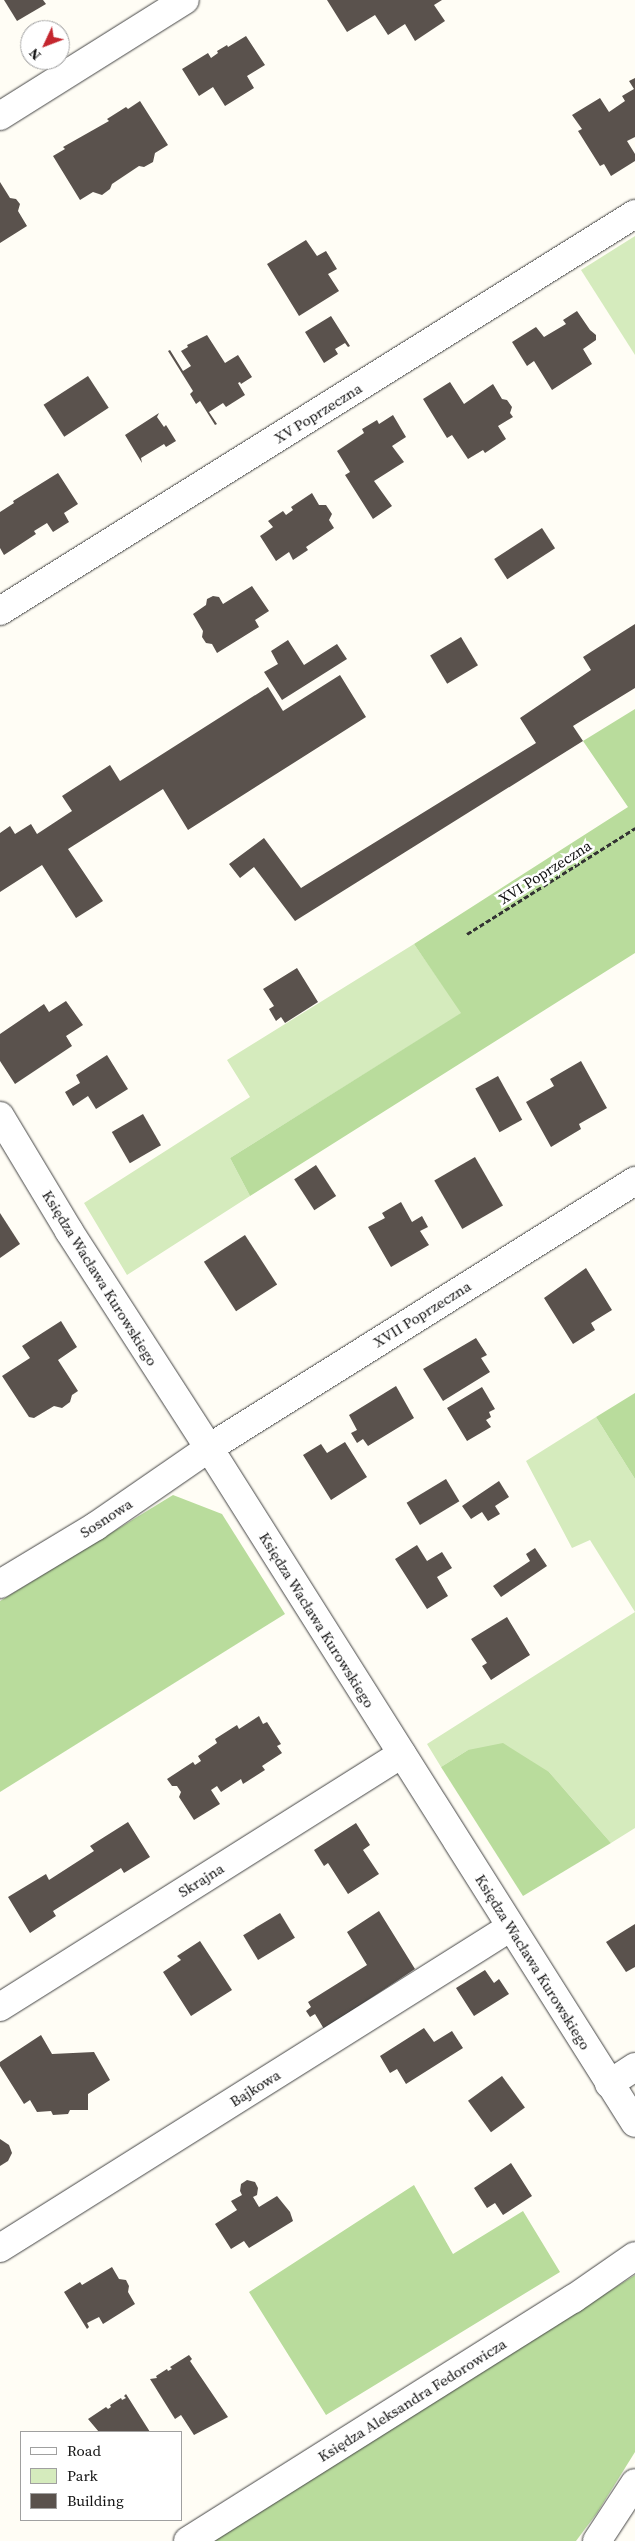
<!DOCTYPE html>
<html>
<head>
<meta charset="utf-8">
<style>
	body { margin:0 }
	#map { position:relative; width:635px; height:2541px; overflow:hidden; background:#fffdf5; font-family:"Source Serif 4",serif }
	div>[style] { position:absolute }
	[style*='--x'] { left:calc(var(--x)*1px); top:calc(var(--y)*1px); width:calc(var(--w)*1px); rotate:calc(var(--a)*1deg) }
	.green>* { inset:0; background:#d5ebbd }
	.forest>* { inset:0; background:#b9dc9c }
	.building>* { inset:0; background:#5a524d; transform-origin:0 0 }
	.path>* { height:3px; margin-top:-1.5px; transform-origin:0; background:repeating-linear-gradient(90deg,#333 0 5px,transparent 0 7.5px) }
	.roads { filter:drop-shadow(0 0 1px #444) drop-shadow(0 0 1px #444) }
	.minor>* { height:28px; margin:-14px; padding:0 14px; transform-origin:14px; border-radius:14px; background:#fff }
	span { translate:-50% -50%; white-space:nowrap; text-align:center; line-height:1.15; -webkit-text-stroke:5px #fff; paint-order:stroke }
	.street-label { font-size:15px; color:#111 }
	.legend { position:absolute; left:20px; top:2431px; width:162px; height:90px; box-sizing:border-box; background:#fff; border:1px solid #a0a0a0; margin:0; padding:6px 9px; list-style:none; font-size:15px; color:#111 }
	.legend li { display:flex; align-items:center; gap:10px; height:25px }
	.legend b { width:25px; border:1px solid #a0a0a0 }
	.north { position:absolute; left:20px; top:20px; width:50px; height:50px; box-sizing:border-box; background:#fff; border:1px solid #a0a0a0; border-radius:50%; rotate:227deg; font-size:14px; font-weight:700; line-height:20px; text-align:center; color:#111 }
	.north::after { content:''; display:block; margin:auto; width:18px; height:22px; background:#c4262e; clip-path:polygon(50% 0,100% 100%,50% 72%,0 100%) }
</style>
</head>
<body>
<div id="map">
	<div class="green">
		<div style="clip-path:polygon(635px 236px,635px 355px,581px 270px)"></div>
		<div style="clip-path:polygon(414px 944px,462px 1013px,230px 1158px,250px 1196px,127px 1275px,84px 1203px,250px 1097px,227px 1060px)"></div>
		<div style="clip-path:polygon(596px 1417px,635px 1479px,635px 1828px,611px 1843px,549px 1772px,468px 1750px,441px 1767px,427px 1744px,635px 1612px,590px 1540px,572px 1548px,526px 1461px)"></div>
	</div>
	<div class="forest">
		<div style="clip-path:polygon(635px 709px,635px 953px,250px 1196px,230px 1158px,461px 1013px,414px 944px,628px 807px,583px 741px)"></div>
		<div style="clip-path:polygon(635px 1393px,635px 1479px,596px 1417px)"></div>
		<div style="clip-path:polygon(173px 1495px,222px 1514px,285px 1614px,0 1792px,0 1601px)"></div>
		<div style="clip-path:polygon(503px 1743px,549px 1772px,611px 1843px,523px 1896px,441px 1767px,468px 1750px)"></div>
		<div style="clip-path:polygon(414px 2185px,453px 2254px,523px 2211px,560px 2272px,326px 2415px,249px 2292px)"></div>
		<div style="clip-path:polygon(635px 2275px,635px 2452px,597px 2513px,576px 2541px,213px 2541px)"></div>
	</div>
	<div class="building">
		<div style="clip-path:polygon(4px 0,43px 0,46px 4px,17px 21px)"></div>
		<div style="clip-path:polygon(327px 0,442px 0,434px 5px,445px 21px,415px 41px,405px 24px,388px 35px,375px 15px,347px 32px)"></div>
		<div style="clip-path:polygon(246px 36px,265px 65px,247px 76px,254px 88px,225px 106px,213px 87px,199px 96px,182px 69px,208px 53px,211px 58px,218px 53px,217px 51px,227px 45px,228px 47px)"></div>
		<div style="clip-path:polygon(635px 78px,635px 137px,627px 141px,635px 154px,635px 161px,611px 176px,604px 164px,600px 166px,578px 131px,582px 129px,572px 115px,600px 98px,609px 112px,625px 101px,622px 96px,634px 89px,629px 81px)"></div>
		<div style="clip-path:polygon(140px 101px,168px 145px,155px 153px,153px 162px,144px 167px,139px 166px,112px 184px,110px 189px,102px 195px,93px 192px,80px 200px,53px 156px,65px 149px,63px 147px,109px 121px,107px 119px,126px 107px,128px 109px)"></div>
		<div style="clip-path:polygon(0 182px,10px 198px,16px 199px,20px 204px,18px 211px,27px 226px,0 243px)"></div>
		<div style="clip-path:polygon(306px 240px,317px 256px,326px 251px,337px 269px,328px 274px,339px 291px,299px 316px,267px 264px)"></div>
		<div style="clip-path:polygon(577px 311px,590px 330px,596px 335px,596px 340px,583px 349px,592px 364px,552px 390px,534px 361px,527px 366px,512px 342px,536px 327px,544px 337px,566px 324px,563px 320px)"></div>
		<div style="clip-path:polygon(331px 316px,350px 346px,348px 347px,345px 343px,335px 349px,338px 354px,324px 363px,305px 332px)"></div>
		<div style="clip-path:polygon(207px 335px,225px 363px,238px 355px,252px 377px,241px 384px,240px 382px,238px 383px,245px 395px,226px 407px,223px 403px,209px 412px,217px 424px,215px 425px,200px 401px,196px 404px,190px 394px,193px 391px,168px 351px,170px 350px,183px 371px,191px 366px,181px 351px,188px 347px,187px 345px)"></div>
		<div style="left:88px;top:376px;width:38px;height:53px;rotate:57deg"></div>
		<div style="clip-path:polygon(450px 382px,464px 404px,493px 384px,502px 399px,507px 400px,512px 407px,510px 413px,513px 417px,498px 426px,506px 439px,485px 453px,483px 450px,468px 459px,452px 435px,447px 438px,423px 399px)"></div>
		<div style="clip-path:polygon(159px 413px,157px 417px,164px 427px,166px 425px,176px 441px,166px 447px,164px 444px,141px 458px,142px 463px,125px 435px)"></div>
		<div style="clip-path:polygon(393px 415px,406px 437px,392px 446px,404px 462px,374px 481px,392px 506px,373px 519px,345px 475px,350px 472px,337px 451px,364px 433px,362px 429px,377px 420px,379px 424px)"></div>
		<div style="clip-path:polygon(58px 473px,78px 504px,64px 513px,69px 522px,53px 532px,47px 523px,34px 531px,36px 534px,4px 555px,0 548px,0 512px,14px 503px,13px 501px)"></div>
		<div style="clip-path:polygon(312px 493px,319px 505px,326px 505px,332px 514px,329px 520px,334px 528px,306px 547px,308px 550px,293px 560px,289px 552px,276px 561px,260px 536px,273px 527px,268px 521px,283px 511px,286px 515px,293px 510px,291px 507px)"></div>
		<div style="left:542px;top:528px;width:24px;height:57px;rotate:57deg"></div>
		<div style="clip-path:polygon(252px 586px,269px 611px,255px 620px,259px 627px,217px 653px,212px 644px,206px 643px,202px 637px,203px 631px,193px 614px,206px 605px,207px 599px,213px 596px,219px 597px,223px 604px)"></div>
		<div style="clip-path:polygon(635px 624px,635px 688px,573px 726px,583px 741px,295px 921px,254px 867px,240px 878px,229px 864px,264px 838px,301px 888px,536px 743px,520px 718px,591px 670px,583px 657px)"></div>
		<div style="left:461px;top:637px;width:33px;height:36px;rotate:59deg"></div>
		<div style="clip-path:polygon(288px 640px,304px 665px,337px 644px,347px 659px,282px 700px,264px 672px,278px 664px,271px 651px)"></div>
		<div style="clip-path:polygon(340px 675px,366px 717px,188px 830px,163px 789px,68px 849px,103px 901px,76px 918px,42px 865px,0 892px,0 833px,10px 826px,15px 834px,31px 824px,37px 834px,72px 811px,62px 796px,110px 765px,120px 781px,268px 687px,283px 711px)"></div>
		<div style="clip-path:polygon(297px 968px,318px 1002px,285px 1023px,281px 1017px,276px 1021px,269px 1009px,274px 1006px,263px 989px)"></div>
		<div style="clip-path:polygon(66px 1001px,83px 1025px,66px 1036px,72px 1046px,15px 1084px,0 1061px,0 1034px,44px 1004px,49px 1012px)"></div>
		<div style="clip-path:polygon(107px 1055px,128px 1089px,96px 1109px,88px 1096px,73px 1106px,65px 1092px,80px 1083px,76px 1075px)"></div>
		<div style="clip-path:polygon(581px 1061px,607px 1108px,579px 1124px,581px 1129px,551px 1147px,526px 1102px,554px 1086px,550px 1079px)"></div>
		<div style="left:498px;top:1076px;width:50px;height:26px;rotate:61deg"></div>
		<div style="left:143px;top:1114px;width:36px;height:36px;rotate:60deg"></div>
		<div style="left:475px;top:1157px;width:56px;height:47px;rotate:60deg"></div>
		<div style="left:316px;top:1165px;width:37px;height:26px;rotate:57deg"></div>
		<div style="clip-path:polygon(401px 1202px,412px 1222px,422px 1216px,428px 1227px,420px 1231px,429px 1245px,391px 1267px,368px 1227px,385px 1218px,382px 1213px)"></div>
		<div style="clip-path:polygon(0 1213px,20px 1244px,0 1258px)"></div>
		<div style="left:245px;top:1235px;width:59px;height:49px;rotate:57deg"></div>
		<div style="clip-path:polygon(586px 1268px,612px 1310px,591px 1323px,595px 1330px,573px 1344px,544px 1298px)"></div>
		<div style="clip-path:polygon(61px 1321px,77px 1347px,58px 1360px,78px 1391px,72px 1395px,70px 1402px,62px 1408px,54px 1406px,34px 1418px,29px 1417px,2px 1376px,30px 1358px,22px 1346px)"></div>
		<div style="clip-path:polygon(476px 1338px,487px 1355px,481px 1358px,490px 1372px,443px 1401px,423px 1369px)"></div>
		<div style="clip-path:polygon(396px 1386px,414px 1418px,368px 1446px,363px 1439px,357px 1443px,351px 1433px,357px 1430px,349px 1415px)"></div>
		<div style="clip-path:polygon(482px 1387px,495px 1409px,489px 1412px,491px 1417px,486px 1420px,491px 1427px,467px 1441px,447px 1408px)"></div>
		<div style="clip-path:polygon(345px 1442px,367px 1477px,331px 1500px,303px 1455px,321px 1444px,327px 1453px)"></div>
		<div style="left:446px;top:1479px;width:26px;height:46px;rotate:59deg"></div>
		<div style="clip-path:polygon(499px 1481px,509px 1497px,495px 1506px,500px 1514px,488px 1521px,482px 1512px,471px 1519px,462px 1506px)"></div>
		<div style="clip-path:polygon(417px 1545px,427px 1561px,442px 1552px,452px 1568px,437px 1577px,448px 1596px,427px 1609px,395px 1559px)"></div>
		<div style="clip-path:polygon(535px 1548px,547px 1566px,501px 1597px,493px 1586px,530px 1561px,526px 1554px)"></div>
		<div style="clip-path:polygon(507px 1617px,530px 1655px,491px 1680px,482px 1666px,487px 1663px,471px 1639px)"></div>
		<div style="clip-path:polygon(259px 1716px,263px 1724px,267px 1722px,281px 1744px,277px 1746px,282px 1753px,262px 1766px,265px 1770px,243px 1784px,241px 1779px,221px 1792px,217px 1786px,211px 1790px,220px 1804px,194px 1820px,179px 1797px,181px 1792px,177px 1786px,172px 1786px,167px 1779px,193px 1762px,195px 1765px,201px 1761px,198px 1756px,217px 1743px,215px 1739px,237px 1725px,239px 1729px)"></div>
		<div style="clip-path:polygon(128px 1822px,150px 1857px,124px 1873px,121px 1868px,53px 1911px,56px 1916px,30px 1933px,8px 1897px,46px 1874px,49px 1880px,94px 1851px,90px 1846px)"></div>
		<div style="clip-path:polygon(356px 1823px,370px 1845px,363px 1850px,379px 1874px,348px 1894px,328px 1863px,324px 1866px,314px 1850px)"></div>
		<div style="clip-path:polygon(379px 1911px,415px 1969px,324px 2029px,315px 2014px,310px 2017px,306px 2011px,311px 2007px,308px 2002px,367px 1965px,347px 1932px)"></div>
		<div style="left:280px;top:1913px;width:29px;height:43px;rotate:59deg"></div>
		<div style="clip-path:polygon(635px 1924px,635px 1967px,626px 1972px,606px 1942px)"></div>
		<div style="clip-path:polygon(200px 1941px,232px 1990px,191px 2016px,163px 1972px,181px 1960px,177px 1956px)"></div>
		<div style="clip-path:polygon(485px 1970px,494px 1983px,499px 1979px,509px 1994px,474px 2016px,456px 1988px)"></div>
		<div style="clip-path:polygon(424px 2028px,434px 2042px,452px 2031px,463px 2048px,406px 2084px,397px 2069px,390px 2073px,380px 2056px)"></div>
		<div style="clip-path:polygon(41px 2035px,52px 2054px,94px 2052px,110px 2080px,88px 2094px,88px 2110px,70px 2110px,68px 2114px,53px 2115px,51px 2111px,37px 2112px,30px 2100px,24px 2104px,0 2066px,0 2062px)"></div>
		<div style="left:502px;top:2076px;width:39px;height:42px;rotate:54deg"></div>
		<div style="clip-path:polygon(0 2139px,9px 2145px,12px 2153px,8px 2161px,0 2166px)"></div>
		<div style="clip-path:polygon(511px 2163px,532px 2196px,503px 2215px,495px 2203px,487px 2208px,474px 2188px)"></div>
		<div style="clip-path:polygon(247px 2180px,255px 2182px,258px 2188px,257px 2195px,253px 2197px,259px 2207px,277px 2196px,290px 2212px,293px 2221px,249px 2248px,244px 2241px,231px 2249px,215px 2224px,237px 2210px,231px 2201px,242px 2195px,240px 2191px,241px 2184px)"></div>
		<div style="clip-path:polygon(112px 2267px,119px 2279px,126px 2280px,129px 2286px,128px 2292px,135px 2304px,103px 2324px,99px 2317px,87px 2323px,89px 2327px,87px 2329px,64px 2292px,80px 2282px,82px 2285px)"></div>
		<div style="clip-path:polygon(189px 2355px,192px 2359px,190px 2361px,228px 2417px,194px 2435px,181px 2415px,175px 2419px,150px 2379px,157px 2378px,156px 2376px,167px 2369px,168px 2371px,172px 2369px,170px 2367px)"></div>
		<div style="clip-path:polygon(126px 2394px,150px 2432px,99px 2432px,88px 2419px,106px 2407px,108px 2409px,111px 2407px,110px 2405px,121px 2398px,122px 2400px,126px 2398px,124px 2396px)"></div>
	</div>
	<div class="path">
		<div style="--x:467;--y:934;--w:199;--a:-32.2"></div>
	</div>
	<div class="roads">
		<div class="minor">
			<div style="--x:0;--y:116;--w:218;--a:-32.1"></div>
			<div style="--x:0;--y:611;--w:749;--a:-32.01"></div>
			<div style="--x:0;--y:1116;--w:134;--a:59"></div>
			<div style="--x:69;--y:1231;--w:258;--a:57.2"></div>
			<div style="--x:209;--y:1448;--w:798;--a:57.74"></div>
			<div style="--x:0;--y:1584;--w:112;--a:-31.1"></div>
			<div style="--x:96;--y:1526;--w:137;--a:-34.6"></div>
			<div style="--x:209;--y:1448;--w:503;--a:-32.08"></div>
			<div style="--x:0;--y:2007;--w:475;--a:-32.2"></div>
			<div style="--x:609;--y:2084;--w:31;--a:-33"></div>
			<div style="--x:0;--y:2248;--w:603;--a:-32.14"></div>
			<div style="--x:188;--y:2541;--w:455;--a:-32.2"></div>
			<div style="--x:573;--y:2299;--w:75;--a:-34.7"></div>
			<div style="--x:597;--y:2541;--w:69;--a:-56.8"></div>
		</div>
	</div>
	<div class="street-label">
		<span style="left:318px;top:413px;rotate:-32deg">XV Poprzeczna</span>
		<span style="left:545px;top:872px;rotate:-32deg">XVI Poprzeczna</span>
		<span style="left:100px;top:1278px;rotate:58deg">Księdza Wacława Kurowskiego</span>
		<span style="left:422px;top:1314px;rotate:-32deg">XVII Poprzeczna</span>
		<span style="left:106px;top:1518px;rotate:-33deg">Sosnowa</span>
		<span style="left:317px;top:1620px;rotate:58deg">Księdza Wacława Kurowskiego</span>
		<span style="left:201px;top:1880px;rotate:-32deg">Skrajna</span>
		<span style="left:533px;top:1962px;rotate:58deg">Księdza Wacława Kurowskiego</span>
		<span style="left:255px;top:2088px;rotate:-32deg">Bajkowa</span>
		<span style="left:412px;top:2400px;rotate:-32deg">Księdza Aleksandra Fedorowicza</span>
	</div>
	<ul class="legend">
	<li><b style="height:6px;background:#fff"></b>Road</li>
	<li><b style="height:14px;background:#d5ebbd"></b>Park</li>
	<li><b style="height:14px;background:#5a524d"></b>Building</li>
	</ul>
	<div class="north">N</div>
</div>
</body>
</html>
